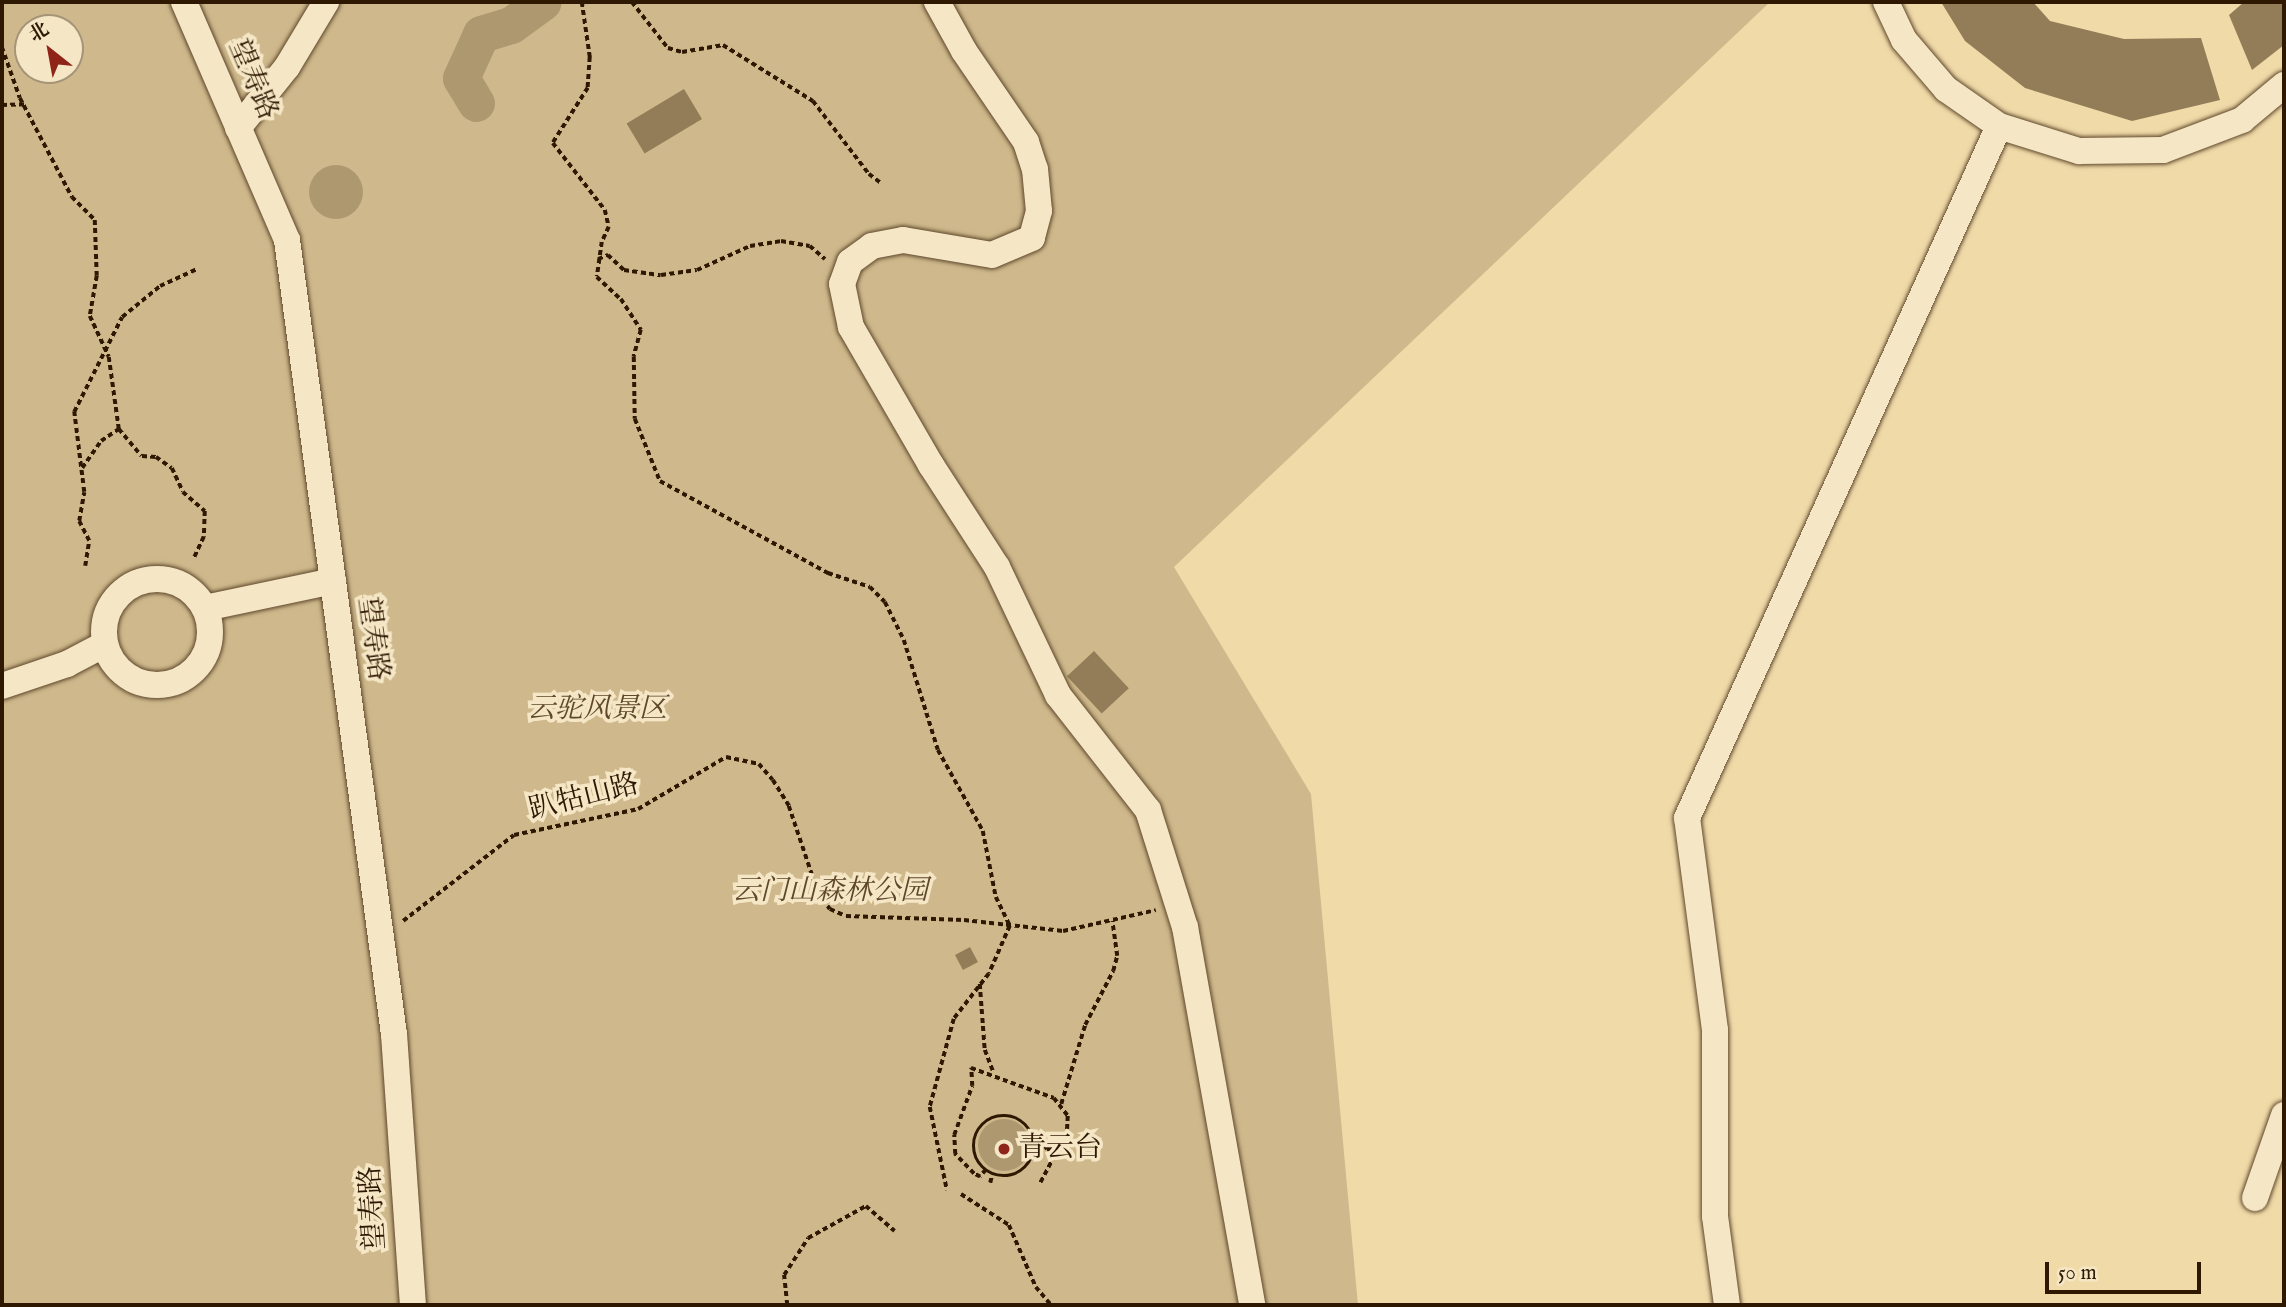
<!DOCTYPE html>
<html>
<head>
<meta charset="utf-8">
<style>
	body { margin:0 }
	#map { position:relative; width:2286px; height:1307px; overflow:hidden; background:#f0daa8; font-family:"IM FELL English","Noto Serif SC",serif }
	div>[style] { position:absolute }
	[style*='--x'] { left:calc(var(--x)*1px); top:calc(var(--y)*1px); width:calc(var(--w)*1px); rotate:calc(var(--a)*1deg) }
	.green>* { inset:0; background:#cfb98c }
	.water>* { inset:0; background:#ae9870 }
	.round { border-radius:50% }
	.river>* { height:37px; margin:-18.5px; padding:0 18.5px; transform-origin:18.5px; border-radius:18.5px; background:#ae9870 }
	.building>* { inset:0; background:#937d58; transform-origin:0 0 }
	.path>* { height:3.5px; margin-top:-1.75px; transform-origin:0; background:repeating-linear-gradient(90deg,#2f1802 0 5px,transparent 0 8.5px) }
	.path>.ring { margin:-1.75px; padding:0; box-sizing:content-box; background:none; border:3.5px solid #2f1802; border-radius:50% }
	.roads { filter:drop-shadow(0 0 2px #5f482c) drop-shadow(0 0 2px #5f482c) }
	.minor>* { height:26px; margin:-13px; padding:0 13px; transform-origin:13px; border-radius:13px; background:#f5e7c6 }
	.minor>.ring { margin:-13px; padding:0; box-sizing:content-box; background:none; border:26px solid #f5e7c6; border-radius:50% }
	.dots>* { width:19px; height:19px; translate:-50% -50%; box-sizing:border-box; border:4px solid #f5e7c6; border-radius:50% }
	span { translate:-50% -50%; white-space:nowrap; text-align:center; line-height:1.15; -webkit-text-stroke:7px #f5e7c6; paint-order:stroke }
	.street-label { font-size:28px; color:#2f1802 }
	.park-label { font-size:28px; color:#5f482b; font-style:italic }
	.poi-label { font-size:28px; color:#2f1802 }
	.left { translate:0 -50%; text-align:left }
	.frame { position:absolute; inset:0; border:4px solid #2f1802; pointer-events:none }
	.north { position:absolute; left:14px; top:14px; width:70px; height:70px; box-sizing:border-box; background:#f5e7c6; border:2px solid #a69478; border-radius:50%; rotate:329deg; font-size:19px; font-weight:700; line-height:28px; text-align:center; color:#2f1802 }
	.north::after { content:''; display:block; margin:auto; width:24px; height:32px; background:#8f2418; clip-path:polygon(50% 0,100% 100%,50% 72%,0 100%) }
	.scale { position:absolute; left:2045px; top:1262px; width:156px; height:32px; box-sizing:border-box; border:4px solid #2f1802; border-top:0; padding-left:9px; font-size:21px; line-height:24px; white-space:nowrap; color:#2f1802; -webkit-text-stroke:5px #f5e7c6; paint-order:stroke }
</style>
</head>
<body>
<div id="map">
	<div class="green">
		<div style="clip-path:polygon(evenodd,2px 2px,1770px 2px,1174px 567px,1311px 794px,1358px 1305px,2px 1305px,2px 2px,28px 28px,70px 28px,70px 70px,28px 70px,28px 28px)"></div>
	</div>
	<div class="water">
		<div class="round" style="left:309px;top:165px;width:54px;height:54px"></div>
		<div class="round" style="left:978px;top:1119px;width:52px;height:52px"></div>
	</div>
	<div class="river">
		<div style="--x:476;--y:103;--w:29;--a:-121"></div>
		<div style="--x:461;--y:78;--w:48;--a:-65.6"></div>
		<div style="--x:481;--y:34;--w:31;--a:-17"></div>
		<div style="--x:511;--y:25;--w:39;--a:-36"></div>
	</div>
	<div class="building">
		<div style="clip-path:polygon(1941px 2px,2033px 2px,2050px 21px,2124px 39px,2201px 38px,2220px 100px,2132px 121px,2025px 88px,1965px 41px)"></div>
		<div style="clip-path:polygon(2244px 2px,2284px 2px,2284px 45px,2252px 70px,2229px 15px)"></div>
		<div style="left:684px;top:89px;width:35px;height:67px;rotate:59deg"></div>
		<div style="left:1094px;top:651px;width:51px;height:37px;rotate:47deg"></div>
		<div style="left:970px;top:947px;width:17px;height:17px;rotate:62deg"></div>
	</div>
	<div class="path">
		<div style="--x:582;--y:2;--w:56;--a:81.7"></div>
		<div style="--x:590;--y:57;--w:31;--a:94"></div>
		<div style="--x:588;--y:88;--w:65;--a:122.5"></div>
		<div style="--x:553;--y:143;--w:85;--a:52.2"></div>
		<div style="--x:605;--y:210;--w:17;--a:77"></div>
		<div style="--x:609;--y:227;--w:17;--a:115"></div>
		<div style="--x:602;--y:242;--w:35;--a:98"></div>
		<div style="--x:597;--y:277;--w:33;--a:43"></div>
		<div style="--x:621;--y:299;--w:37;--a:57"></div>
		<div style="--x:641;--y:330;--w:28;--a:105"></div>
		<div style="--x:634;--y:357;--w:62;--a:89.1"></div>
		<div style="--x:635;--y:419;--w:67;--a:68"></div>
		<div style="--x:660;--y:481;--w:192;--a:28.7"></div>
		<div style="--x:828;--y:573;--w:44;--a:18.4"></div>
		<div style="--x:870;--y:587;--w:21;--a:45"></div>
		<div style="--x:885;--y:602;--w:42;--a:63.4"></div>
		<div style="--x:904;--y:640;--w:115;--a:72.8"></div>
		<div style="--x:938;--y:750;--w:93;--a:60.9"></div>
		<div style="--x:983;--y:831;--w:67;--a:78.9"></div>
		<div style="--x:996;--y:897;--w:32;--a:64"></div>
		<div style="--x:1010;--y:926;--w:52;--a:113.6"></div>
		<div style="--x:989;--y:974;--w:57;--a:127.9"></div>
		<div style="--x:954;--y:1019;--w:91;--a:105.3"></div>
		<div style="--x:930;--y:1107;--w:85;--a:78.4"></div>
		<div style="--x:632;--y:2;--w:58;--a:52"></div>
		<div style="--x:668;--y:48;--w:15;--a:16"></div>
		<div style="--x:682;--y:52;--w:42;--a:-9.7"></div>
		<div style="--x:723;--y:45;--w:106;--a:31.9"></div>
		<div style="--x:813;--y:101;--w:92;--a:52.5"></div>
		<div style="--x:869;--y:174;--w:15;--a:37"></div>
		<div style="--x:2;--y:47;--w:54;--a:70.6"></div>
		<div style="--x:20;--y:98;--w:112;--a:62.3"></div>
		<div style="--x:72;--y:197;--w:33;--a:45"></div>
		<div style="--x:95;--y:220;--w:56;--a:88"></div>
		<div style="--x:97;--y:276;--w:41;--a:99.9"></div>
		<div style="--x:90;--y:316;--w:45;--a:65.1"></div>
		<div style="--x:109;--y:357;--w:73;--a:82.1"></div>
		<div style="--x:119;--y:429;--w:35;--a:50"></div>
		<div style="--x:142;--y:456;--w:14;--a:4"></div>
		<div style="--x:156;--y:457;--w:19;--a:35"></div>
		<div style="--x:172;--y:468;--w:26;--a:65"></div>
		<div style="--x:183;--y:492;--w:29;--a:41"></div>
		<div style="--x:205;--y:511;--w:26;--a:92"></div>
		<div style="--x:204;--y:537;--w:23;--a:115"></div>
		<div style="--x:2;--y:105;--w:24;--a:-2"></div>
		<div style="--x:598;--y:259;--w:11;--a:-22"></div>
		<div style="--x:608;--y:255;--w:22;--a:43"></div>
		<div style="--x:624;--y:270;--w:37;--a:8"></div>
		<div style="--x:661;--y:275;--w:36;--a:-8"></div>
		<div style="--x:697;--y:270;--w:58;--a:-24.4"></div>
		<div style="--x:750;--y:246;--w:31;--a:-9"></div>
		<div style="--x:781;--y:241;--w:29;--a:10"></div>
		<div style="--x:810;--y:246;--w:20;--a:41"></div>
		<div style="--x:82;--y:468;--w:33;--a:-55"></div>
		<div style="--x:101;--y:441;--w:22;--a:-34"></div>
		<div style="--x:85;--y:566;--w:25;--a:-81"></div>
		<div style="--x:89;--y:541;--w:22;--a:-117"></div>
		<div style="--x:79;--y:521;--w:29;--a:-80"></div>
		<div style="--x:84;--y:492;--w:81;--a:-97.1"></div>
		<div style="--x:74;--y:412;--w:106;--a:-63.2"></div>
		<div style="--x:122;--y:317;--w:49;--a:-39.2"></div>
		<div style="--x:160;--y:286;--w:41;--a:-24.7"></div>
		<div style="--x:403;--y:921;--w:140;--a:-37.8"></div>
		<div style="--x:514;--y:835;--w:127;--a:-11.8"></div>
		<div style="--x:638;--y:809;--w:102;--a:-30.6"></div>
		<div style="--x:726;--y:757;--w:34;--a:12"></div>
		<div style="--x:759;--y:764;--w:21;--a:49"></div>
		<div style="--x:773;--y:780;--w:31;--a:58"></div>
		<div style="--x:789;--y:806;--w:91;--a:71.4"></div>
		<div style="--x:818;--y:892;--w:21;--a:55"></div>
		<div style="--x:830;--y:909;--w:17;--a:24"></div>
		<div style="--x:846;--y:916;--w:118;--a:1.9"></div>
		<div style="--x:964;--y:920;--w:100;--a:6.3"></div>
		<div style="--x:1063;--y:931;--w:95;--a:-12.7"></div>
		<div style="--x:980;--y:984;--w:66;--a:85.7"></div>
		<div style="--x:985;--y:1050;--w:22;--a:69"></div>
		<div style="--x:1061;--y:1104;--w:83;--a:-73.1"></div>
		<div style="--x:1085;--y:1025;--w:61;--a:-62.6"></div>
		<div style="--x:1113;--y:971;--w:16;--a:-75"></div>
		<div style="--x:1117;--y:956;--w:35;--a:-98"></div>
		<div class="ring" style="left:974px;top:1116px;width:56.5px;height:56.5px"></div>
		<div style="--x:1034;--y:1141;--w:7;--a:-16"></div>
		<div style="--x:1041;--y:1139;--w:12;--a:59"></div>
		<div style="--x:1047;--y:1149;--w:13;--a:0"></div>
		<div style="--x:986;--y:1170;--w:9;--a:131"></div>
		<div style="--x:980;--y:1177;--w:7;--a:-153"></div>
		<div style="--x:974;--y:1174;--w:28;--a:-134"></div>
		<div style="--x:955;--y:1154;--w:19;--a:-93"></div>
		<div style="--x:954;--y:1135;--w:52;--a:-69.8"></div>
		<div style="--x:972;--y:1086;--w:18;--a:-93"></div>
		<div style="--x:971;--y:1068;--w:88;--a:19.9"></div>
		<div style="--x:1054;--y:1098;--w:23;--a:52"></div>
		<div style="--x:1068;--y:1116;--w:17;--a:93"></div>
		<div style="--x:1067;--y:1133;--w:58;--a:117.9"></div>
		<div style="--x:990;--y:1183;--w:9;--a:-77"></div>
		<div style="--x:961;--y:1194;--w:57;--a:32.9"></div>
		<div style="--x:1009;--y:1225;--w:68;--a:66.5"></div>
		<div style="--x:1036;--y:1287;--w:23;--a:50"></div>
		<div style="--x:787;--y:1305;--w:30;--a:-96"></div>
		<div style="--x:784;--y:1275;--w:44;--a:-57"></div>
		<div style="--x:808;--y:1238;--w:66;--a:-28.9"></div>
		<div style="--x:866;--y:1206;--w:38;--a:41"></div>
	</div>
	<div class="roads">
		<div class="minor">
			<div style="--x:184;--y:2;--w:259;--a:66.6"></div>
			<div style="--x:287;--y:240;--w:801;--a:82.33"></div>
			<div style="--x:394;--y:1034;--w:272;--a:86"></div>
			<div style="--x:937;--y:2;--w:56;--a:61.1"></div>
			<div style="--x:964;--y:51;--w:110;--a:55.7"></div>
			<div style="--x:1026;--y:142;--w:28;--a:72"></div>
			<div style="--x:1035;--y:169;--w:42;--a:84.6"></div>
			<div style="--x:1039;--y:211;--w:28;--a:105"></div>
			<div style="--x:1032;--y:238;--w:43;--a:157"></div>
			<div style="--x:992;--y:255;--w:90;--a:-170.4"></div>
			<div style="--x:903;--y:240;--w:32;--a:169"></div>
			<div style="--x:872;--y:246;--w:27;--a:144"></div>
			<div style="--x:850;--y:262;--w:23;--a:110"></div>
			<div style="--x:842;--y:284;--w:44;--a:78.2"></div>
			<div style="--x:851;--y:327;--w:160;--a:59.9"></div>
			<div style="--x:931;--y:465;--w:121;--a:57.1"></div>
			<div style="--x:997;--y:567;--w:142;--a:64.5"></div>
			<div style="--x:1058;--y:695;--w:146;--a:52"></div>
			<div style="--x:1148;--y:810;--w:123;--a:72.5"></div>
			<div style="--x:1185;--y:927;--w:384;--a:79.9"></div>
			<div style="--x:1886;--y:2;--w:42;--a:64.7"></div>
			<div style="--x:1904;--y:40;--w:65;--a:49.4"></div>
			<div style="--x:1946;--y:89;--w:65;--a:34.9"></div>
			<div style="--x:1999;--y:126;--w:84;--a:17.4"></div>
			<div style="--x:2079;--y:151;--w:84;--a:-0.7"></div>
			<div style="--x:2163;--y:150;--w:85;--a:-20.8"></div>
			<div style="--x:2242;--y:120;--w:55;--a:-39.8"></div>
			<div style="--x:238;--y:128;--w:78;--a:-51.2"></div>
			<div style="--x:287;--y:67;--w:76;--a:-59"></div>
			<div class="ring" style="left:104px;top:579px;width:80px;height:80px"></div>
			<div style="--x:205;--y:608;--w:131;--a:-11.9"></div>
			<div style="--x:2;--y:686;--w:69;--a:-18.7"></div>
			<div style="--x:67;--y:664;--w:43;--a:-27.8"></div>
			<div style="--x:2255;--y:1198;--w:88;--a:-70.7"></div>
			<div style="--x:1727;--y:1305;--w:90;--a:-97.7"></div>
			<div style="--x:1715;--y:1216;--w:186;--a:-90"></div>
			<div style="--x:1715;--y:1030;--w:214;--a:-97.5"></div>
			<div style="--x:1687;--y:818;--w:759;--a:-65.73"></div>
		</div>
	</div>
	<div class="dots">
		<div style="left:1004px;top:1149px;background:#8f2418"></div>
	</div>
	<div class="street-label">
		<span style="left:252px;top:80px;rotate:67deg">望寿路</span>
		<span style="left:372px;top:639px;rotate:82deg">望寿路</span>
		<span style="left:584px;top:798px;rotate:-14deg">趴牯山路</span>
		<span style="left:374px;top:1208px;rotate:-94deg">望寿路</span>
	</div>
	<div class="park-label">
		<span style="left:597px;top:710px">云驼风景区</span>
		<span style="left:830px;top:892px">云门山森林公园</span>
	</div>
	<div class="poi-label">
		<span class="left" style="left:1018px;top:1149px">青云台</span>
	</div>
	<div class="frame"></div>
	<div class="north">北</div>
	<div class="scale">50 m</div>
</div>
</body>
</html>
